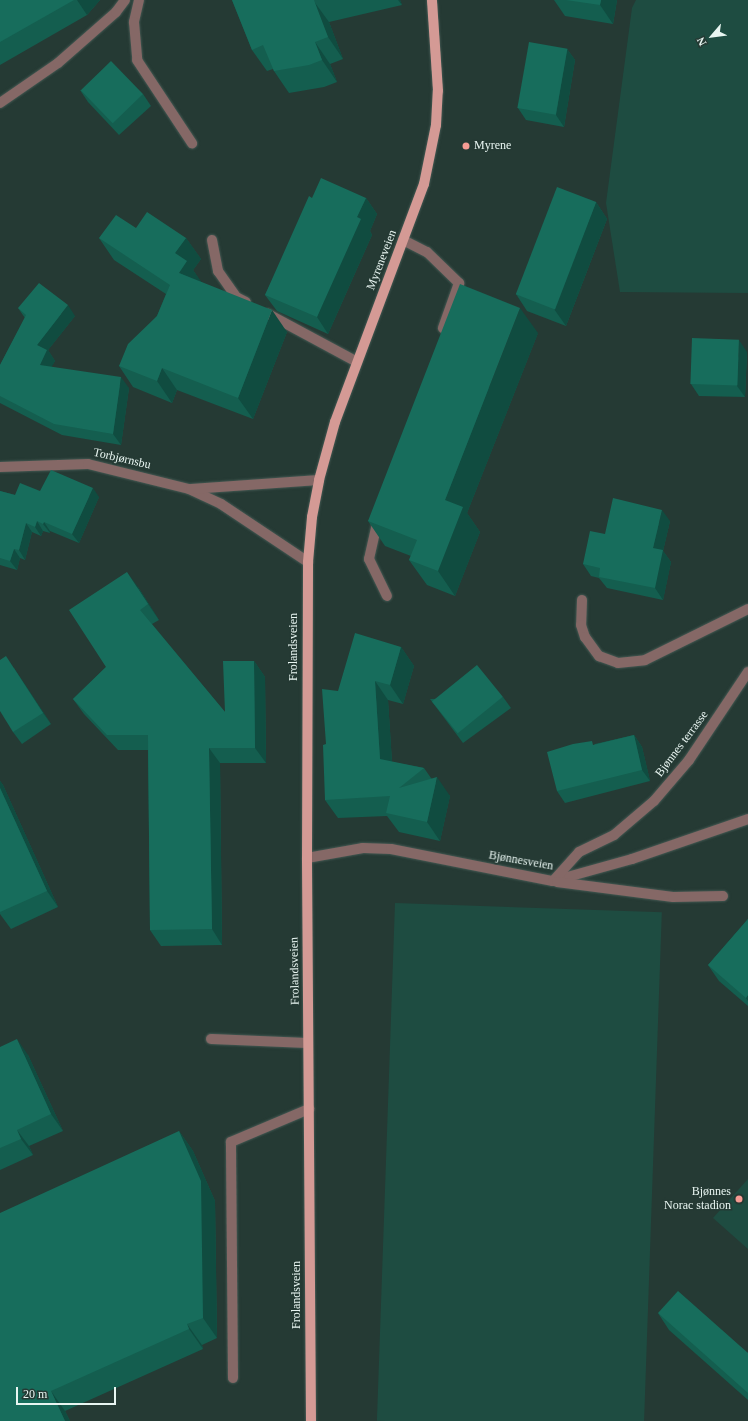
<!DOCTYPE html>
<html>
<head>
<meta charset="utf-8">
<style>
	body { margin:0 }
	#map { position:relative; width:748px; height:1421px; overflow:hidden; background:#253a34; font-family:Georgia,serif }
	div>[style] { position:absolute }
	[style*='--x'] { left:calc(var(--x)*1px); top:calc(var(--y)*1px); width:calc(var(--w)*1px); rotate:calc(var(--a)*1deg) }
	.green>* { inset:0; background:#1e4c41; transform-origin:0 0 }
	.roads { filter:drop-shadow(0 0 1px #445852) drop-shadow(0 0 1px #445852) }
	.service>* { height:10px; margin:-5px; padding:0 5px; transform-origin:5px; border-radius:5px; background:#856866 }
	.minor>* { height:10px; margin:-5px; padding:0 5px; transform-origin:5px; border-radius:5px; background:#856866 }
	.primary>* { height:10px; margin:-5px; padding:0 5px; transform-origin:5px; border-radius:5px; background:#d49a95 }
	.wall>* { inset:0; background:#145e4f }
	.shaded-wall>* { inset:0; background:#104c40 }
	.building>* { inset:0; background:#176d5c; transform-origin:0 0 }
	.dots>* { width:11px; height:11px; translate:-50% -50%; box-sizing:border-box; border:2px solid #253a34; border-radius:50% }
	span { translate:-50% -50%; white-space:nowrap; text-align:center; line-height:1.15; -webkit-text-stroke:3px #253a34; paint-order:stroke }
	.poi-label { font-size:12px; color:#e8f5f1 }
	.left { translate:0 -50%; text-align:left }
	.right { translate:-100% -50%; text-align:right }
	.street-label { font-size:12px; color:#e8f5f1 }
	.north { position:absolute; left:692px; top:16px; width:40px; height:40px; -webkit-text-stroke:3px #253a34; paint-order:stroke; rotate:242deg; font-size:11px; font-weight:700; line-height:16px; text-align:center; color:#e8f5f1 }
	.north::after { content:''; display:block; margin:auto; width:14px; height:18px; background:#e8f5f1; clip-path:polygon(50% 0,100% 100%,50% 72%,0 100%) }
	.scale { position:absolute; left:16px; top:1387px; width:100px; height:18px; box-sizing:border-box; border:2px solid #e8f5f1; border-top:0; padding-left:5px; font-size:12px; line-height:14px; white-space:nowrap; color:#e8f5f1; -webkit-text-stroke:3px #253a34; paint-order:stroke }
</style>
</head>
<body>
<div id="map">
	<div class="green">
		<div style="clip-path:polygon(636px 0,748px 0,748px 293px,620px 292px,606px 203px,632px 8px)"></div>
		<div style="left:395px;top:903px;width:267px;height:518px;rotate:2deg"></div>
		<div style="clip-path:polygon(748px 1179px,748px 1249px,713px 1218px)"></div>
	</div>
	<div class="roads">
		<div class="service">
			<div style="--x:139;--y:0;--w:23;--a:103"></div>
			<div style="--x:134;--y:22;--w:38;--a:85"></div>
			<div style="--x:137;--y:60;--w:100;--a:56.5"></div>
			<div style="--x:0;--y:103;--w:70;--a:-34.6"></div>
			<div style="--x:58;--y:63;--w:77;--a:-41.3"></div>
			<div style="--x:116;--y:12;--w:15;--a:-53"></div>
			<div style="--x:212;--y:240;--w:32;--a:79"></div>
			<div style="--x:218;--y:271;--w:32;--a:55"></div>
			<div style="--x:236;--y:297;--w:11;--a:27"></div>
			<div style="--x:403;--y:240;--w:27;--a:27"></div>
			<div style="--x:427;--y:252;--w:45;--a:44.1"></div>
			<div style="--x:459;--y:283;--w:48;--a:109.6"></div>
			<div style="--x:268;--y:314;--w:101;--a:28.3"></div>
			<div style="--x:378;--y:519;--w:41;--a:102.7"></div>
			<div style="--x:369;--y:559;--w:41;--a:64.1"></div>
			<div style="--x:211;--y:1039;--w:97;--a:2.4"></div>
			<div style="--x:233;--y:1378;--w:236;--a:-90.5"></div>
			<div style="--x:231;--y:1142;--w:85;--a:-22.9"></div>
		</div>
		<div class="minor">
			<div style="--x:0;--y:467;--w:88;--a:-2"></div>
			<div style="--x:88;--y:464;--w:104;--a:13.9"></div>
			<div style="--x:189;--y:489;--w:35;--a:25"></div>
			<div style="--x:221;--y:504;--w:105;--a:33.7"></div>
			<div style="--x:191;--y:489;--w:128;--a:-4"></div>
			<div style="--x:582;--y:600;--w:25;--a:92"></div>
			<div style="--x:581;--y:625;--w:13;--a:72"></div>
			<div style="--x:585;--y:637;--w:24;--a:54"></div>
			<div style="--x:599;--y:656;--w:20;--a:20"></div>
			<div style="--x:618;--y:663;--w:27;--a:-6"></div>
			<div style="--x:645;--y:660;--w:115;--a:-26.3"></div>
			<div style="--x:307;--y:858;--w:57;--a:-10.1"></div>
			<div style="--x:363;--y:848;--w:28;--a:2"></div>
			<div style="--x:391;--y:849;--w:165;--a:11.2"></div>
			<div style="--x:553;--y:881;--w:82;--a:-15.6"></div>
			<div style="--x:632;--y:859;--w:123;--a:-19"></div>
			<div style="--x:553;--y:881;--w:39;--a:-48"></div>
			<div style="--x:579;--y:852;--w:39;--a:-26"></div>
			<div style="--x:614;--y:835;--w:52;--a:-40.4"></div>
			<div style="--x:654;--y:801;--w:54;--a:-49.5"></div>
			<div style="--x:689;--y:760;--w:106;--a:-56.2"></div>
			<div style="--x:557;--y:882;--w:117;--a:7.4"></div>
			<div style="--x:673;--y:897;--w:50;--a:-1.1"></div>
		</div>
		<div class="primary">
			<div style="--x:311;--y:1421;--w:563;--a:-90.41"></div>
			<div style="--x:307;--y:858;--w:296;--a:-89.8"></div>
			<div style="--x:308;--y:562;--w:45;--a:-84.9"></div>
			<div style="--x:312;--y:517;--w:38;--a:-79"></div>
			<div style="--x:319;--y:480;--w:60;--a:-74.6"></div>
			<div style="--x:335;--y:422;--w:254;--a:-69.5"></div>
			<div style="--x:424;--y:184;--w:60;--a:-78.5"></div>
			<div style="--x:436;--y:125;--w:34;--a:-87"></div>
			<div style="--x:438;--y:91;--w:91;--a:-93.8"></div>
		</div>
	</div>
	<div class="wall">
		<div style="clip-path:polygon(0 0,100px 0,87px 15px,0 65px)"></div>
		<div style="clip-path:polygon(232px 0,400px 0,402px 5px,329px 22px,343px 59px,330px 64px,337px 82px,324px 87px,289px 93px,274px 71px,273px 69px,267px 71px,252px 50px)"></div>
		<div style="clip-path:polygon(554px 0,617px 0,613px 24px,565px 16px)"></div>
		<div style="clip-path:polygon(567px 49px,575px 60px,564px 127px,526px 120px,518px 108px)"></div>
		<div style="clip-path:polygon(80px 90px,143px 94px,151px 106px,119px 135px,88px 102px)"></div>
		<div style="clip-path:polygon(312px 198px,366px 198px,377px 214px,370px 231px,372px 235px,328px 334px,277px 311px,265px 295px)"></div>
		<div style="clip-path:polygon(596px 202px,607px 219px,566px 326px,527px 311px,516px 294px)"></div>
		<div style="clip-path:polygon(136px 228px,186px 238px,201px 259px,193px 270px,201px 282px,287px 332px,253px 419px,177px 390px,172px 403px,133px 387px,119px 366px,157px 316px,166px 294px,114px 260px,99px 238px)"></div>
		<div style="clip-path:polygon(18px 308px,75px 316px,48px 350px,55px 361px,51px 367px,129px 388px,121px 445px,62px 435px,0 403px,0 365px,25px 318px)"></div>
		<div style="clip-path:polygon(538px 333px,467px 513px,480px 532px,455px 596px,427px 585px,409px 560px,411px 556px,385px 546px,368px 521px)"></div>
		<div style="clip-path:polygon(747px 352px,745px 397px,699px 396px,691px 384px)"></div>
		<div style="clip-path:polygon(0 491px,15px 495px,40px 491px,99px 497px,79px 543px,50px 531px,50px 533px,43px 531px,41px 536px,32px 532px,25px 560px,20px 558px,17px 570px,0 565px)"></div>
		<div style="clip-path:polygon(670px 521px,663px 551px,671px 562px,663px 600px,607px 588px,599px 578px,591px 576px,583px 564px,605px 534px)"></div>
		<div style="clip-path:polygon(138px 587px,159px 620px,152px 624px,225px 712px,254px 661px,265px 677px,266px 763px,220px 763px,222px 945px,161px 946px,150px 930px,148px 750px,118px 750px,84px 714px,73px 699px,106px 667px)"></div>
		<div style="clip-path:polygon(401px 647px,414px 666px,403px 704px,388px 700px,392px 762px,424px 768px,431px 778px,450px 796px,440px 841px,399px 832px,387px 816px,338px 818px,325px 800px,326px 744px,338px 691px)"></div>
		<div style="clip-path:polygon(14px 668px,51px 724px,22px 744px,13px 732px)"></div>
		<div style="clip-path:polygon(503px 697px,511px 708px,463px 743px,430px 699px)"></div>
		<div style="clip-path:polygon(634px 735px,642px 747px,650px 781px,565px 803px,557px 791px,595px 744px)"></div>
		<div style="clip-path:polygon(0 781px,3px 785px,58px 907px,11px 929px,0 914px)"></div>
		<div style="clip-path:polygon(748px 919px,748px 1006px,719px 981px,708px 965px)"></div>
		<div style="clip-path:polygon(0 1047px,28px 1055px,63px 1131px,29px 1146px,33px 1155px,0 1170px)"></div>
		<div style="clip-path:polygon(179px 1131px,193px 1151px,215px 1201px,217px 1338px,202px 1345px,203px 1349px,65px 1411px,70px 1421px,0 1421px)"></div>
		<div style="clip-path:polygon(658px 1313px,748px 1353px,748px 1400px,669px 1330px)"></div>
	</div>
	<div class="shaded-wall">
		<div style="clip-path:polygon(77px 0,100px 0,87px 15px)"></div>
		<div style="clip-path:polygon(313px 0,329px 22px,343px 59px,328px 37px)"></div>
		<div style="clip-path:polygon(398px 0,400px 0,402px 5px)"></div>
		<div style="clip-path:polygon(601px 0,617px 0,613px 24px,600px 5px)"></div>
		<div style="clip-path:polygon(315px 42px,330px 64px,337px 82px,322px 60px)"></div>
		<div style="clip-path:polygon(567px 49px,575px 60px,564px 127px,556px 115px)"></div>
		<div style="clip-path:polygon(366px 198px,377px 214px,370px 231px,372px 235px,328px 334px,317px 317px,357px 217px)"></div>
		<div style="clip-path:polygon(596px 202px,607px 219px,566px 326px,554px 309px)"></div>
		<div style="clip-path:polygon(186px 238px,201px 259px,193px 270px,202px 283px,179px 273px,175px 253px)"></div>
		<div style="clip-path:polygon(68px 305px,75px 316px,48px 350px,55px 361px,47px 375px,40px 365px,37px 345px)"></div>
		<div style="clip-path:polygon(520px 308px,538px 333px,467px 513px,480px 532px,455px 596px,438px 571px,445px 500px)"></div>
		<div style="clip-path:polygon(272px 310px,287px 332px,253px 419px,238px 398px)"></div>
		<div style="clip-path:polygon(739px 340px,747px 352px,745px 397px,737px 386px)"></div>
		<div style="clip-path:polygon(162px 368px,177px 390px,172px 403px,157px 381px)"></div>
		<div style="clip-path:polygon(121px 377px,129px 388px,121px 445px,113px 434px)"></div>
		<div style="clip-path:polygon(93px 488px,99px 497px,79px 543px,72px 534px)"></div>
		<div style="clip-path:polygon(662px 510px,670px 521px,663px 551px,671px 562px,663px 600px,655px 588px,653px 548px)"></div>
		<div style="clip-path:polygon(37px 521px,43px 531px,41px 536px,35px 527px)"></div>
		<div style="clip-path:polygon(44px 522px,50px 531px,50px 533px,43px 524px)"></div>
		<div style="clip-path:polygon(26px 523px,32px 532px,25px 560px,19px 550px)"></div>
		<div style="clip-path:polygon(14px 549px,20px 558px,17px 570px,10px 561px)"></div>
		<div style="clip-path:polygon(127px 572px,138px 587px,159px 620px,148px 604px)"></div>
		<div style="clip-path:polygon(401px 647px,414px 666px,403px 704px,390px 685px)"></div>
		<div style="clip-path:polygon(6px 656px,14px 668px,51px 724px,43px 713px)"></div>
		<div style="clip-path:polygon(254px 661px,265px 677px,266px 763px,255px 748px)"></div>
		<div style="clip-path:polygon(375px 681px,388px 700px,393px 778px,380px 759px)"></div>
		<div style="clip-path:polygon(634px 735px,642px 747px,650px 781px,642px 770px)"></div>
		<div style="clip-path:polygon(209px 748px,220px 763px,222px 945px,212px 929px)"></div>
		<div style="clip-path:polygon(437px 777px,450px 796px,440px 841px,427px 822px)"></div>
		<div style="clip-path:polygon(0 781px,3px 785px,58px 907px,47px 891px,0 788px)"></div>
		<div style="clip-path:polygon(748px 995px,748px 1001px,746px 998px)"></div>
		<div style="clip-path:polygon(17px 1039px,28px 1055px,63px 1131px,51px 1114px)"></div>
		<div style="clip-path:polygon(17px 1130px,29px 1146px,33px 1155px,21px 1139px)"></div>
		<div style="clip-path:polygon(179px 1131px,193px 1151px,215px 1201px,217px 1338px,203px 1318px)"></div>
		<div style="clip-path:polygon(187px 1324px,202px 1345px,203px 1349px,189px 1329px)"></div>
		<div style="clip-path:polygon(51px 1391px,65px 1411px,70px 1421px,65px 1421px)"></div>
	</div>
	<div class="building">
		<div style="clip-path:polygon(0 0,74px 0,0 42px)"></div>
		<div style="clip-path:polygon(232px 0,314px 0,328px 37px,315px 42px,322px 60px,309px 65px,274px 71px,263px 45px,252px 50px)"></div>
		<div style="clip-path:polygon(566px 0,601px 0,600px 5px)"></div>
		<div style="left:529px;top:42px;width:39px;height:67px;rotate:10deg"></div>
		<div style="left:111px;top:61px;width:46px;height:42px;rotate:46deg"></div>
		<div style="clip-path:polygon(321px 178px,366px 198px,357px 217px,361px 219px,317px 317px,265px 295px,309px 196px,312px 198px)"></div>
		<div style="left:557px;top:187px;width:42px;height:115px;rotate:21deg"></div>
		<div style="clip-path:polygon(147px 212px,186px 238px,175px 253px,187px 261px,179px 273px,272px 310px,238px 398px,162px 368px,157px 381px,119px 366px,128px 344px,157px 316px,170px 285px,99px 238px,116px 215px,136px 228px)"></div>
		<div style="clip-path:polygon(39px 283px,68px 305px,37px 345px,47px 350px,40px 365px,121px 377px,113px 434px,54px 424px,0 396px,0 365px,26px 315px,18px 308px)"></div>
		<div style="clip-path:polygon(460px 284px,520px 308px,445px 500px,463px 507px,438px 571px,409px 560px,417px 540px,368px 521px)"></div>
		<div style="left:692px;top:338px;width:47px;height:46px;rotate:2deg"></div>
		<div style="clip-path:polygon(51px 470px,93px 488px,72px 534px,44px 522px,43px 524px,37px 521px,35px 527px,26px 523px,19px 550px,14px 549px,10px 561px,0 558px,0 491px,15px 495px,20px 483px,40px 491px)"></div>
		<div style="clip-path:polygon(613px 498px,662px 510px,653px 548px,663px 550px,655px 588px,599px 577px,600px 568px,583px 564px,590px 531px,605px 534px)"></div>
		<div style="clip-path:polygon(127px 572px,148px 604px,140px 610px,225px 712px,223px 661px,254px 661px,255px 748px,209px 748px,212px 929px,150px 930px,148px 735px,107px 735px,73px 699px,106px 667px,69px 610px)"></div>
		<div style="clip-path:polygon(355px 633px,401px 647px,390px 685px,375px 681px,380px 759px,424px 768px,399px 788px,437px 777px,427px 822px,386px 813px,390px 796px,325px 800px,323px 745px,326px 744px,322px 689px,338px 691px)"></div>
		<div style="clip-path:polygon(6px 656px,43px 713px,13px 732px,0 711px,0 660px)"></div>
		<div style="left:477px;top:665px;width:41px;height:58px;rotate:51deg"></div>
		<div style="clip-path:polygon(634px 735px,642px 770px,557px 791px,547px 752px,573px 744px,592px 741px,593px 745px)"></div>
		<div style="clip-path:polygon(0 788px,47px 891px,0 912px)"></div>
		<div style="clip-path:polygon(748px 919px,748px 995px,746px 998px,708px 965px)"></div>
		<div style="clip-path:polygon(17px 1039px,51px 1114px,17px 1130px,21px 1139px,0 1148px,0 1047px)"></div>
		<div style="clip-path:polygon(179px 1131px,201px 1181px,203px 1318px,187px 1324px,189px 1329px,51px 1391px,65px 1421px,0 1421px,0 1213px)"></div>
		<div style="clip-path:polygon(678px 1291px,748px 1353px,748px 1393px,658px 1313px)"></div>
	</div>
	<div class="dots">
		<div style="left:466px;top:146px;background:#f59c94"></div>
		<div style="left:739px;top:1199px;background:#f59c94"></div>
	</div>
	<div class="poi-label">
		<span class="left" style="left:474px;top:146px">Myrene</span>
		<span class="right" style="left:731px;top:1199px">Bjønnes<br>Norac stadion</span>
	</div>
	<div class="street-label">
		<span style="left:382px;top:260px;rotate:-69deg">Myreneveien</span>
		<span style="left:122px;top:459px;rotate:13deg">Torbjørnsbu</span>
		<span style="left:294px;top:647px;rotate:-90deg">Frolandsveien</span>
		<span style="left:682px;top:744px;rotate:-53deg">Bjønnes terrasse</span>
		<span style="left:521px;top:861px;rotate:10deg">Bjønnesveien</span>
		<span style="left:295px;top:971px;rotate:-91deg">Frolandsveien</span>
		<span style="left:297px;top:1295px;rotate:-90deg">Frolandsveien</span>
	</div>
	<div class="north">N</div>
	<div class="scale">20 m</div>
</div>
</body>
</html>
